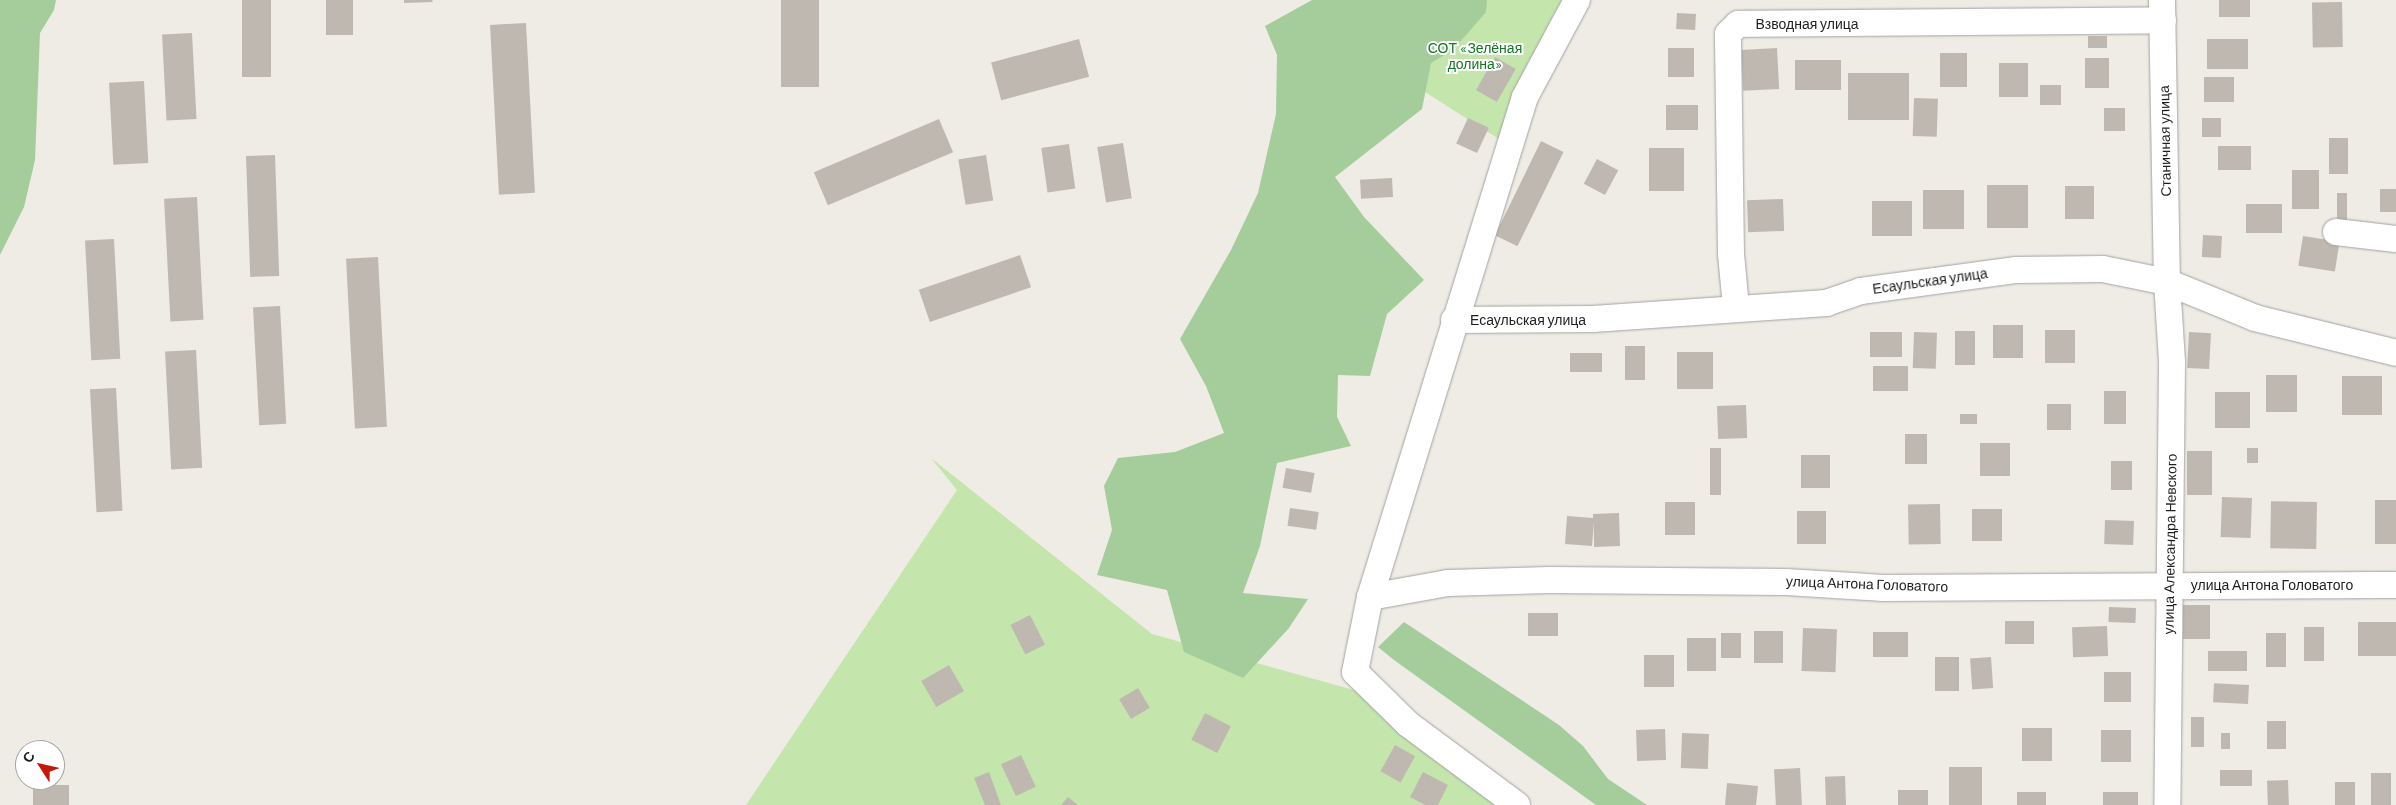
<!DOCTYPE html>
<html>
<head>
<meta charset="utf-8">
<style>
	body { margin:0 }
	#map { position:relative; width:2396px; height:805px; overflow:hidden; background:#eeece4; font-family:Barlow,sans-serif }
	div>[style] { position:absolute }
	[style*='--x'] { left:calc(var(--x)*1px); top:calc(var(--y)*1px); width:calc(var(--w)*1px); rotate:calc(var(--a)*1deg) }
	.grass>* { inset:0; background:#c4e6ac }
	.forest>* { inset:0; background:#a5cc9b }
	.building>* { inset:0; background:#bfb8b1; transform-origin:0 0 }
	.roads { filter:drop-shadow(0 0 1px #a2a2a2) drop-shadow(0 0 1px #a2a2a2) }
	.minor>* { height:26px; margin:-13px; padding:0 13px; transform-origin:13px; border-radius:13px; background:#fff }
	span { translate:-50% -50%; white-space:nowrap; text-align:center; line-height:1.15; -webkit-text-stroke:4px #fff; paint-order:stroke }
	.street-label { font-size:14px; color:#1e1e1e }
	.park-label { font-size:14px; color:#172 }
	.north { position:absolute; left:15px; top:740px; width:50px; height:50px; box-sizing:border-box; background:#fff; border:1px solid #a5a5a5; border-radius:50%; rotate:305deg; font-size:14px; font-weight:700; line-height:20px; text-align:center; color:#1e1e1e }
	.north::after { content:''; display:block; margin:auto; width:18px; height:22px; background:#c11a0a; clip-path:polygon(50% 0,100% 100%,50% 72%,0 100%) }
</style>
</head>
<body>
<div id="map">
	<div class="grass">
		<div style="clip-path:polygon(1445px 0,1564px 0,1554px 13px,1499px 139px,1395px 73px)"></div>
		<div style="clip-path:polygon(931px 458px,1152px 634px,1383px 698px,1528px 805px,746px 805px,957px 490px)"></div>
	</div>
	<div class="forest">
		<div style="clip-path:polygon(0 0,56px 0,54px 10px,40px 33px,35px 160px,24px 207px,0 255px)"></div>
		<div style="clip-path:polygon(1312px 0,1487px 0,1486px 12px,1453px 50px,1431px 63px,1422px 109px,1335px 177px,1364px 217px,1424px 280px,1387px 314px,1370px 376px,1338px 375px,1337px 417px,1351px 446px,1277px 463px,1260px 546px,1243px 593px,1308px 599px,1289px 628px,1243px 678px,1184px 652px,1167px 590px,1097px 575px,1112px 530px,1104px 486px,1118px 458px,1175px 452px,1224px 433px,1206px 386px,1180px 339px,1231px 250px,1258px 193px,1276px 114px,1277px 55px,1265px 26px)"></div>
		<div style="clip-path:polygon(1404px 622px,1559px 725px,1583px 746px,1608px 779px,1647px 805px,1596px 805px,1394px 660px,1378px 647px)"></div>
	</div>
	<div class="building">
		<div style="left:242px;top:0;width:29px;height:77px"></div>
		<div style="left:326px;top:0;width:27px;height:35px"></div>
		<div style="clip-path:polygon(404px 0,432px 0,433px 2px,404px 3px)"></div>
		<div style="left:781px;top:0;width:38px;height:87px"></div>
		<div style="left:2219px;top:0;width:31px;height:17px"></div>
		<div style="left:2342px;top:2px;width:45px;height:30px;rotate:89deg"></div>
		<div style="left:1677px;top:13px;width:19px;height:16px;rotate:3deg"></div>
		<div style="left:526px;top:23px;width:170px;height:36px;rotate:87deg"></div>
		<div style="left:192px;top:33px;width:86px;height:30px;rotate:87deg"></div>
		<div style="left:2088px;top:36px;width:19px;height:12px"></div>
		<div style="left:1079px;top:39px;width:39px;height:91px;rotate:75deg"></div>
		<div style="left:2207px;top:39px;width:41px;height:30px"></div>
		<div style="left:1668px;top:48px;width:26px;height:29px"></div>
		<div style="left:1777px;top:48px;width:41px;height:36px;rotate:87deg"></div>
		<div style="left:1940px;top:53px;width:27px;height:34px"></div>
		<div style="left:1495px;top:57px;width:24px;height:38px;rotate:30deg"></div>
		<div style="left:2085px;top:58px;width:24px;height:30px"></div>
		<div style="left:1795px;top:60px;width:46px;height:30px"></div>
		<div style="left:1999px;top:63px;width:29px;height:34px"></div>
		<div style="left:1909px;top:73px;width:47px;height:61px;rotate:90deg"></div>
		<div style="left:2204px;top:77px;width:30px;height:25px"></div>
		<div style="left:144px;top:81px;width:82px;height:35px;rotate:87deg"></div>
		<div style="left:2040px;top:85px;width:21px;height:20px"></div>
		<div style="left:1914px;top:98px;width:24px;height:38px;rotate:2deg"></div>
		<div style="left:1666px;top:105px;width:32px;height:25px"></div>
		<div style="left:2104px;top:108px;width:21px;height:23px"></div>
		<div style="left:1468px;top:118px;width:23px;height:28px;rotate:25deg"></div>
		<div style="left:2202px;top:118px;width:19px;height:19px"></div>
		<div style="left:939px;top:119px;width:36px;height:136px;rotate:67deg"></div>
		<div style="left:2329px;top:138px;width:19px;height:36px"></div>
		<div style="left:1541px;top:141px;width:25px;height:105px;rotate:26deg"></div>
		<div style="left:1123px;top:143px;width:56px;height:26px;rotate:81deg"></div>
		<div style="left:1069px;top:144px;width:45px;height:28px;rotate:82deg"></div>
		<div style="left:2218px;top:146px;width:33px;height:24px"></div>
		<div style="left:1649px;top:148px;width:35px;height:43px"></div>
		<div style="left:275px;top:155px;width:121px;height:29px;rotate:88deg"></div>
		<div style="left:986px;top:155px;width:46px;height:28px;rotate:81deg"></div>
		<div style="left:1597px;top:159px;width:24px;height:28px;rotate:28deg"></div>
		<div style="left:2292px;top:170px;width:27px;height:39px"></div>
		<div style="left:1392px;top:178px;width:19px;height:32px;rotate:87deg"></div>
		<div style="left:1987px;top:185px;width:41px;height:43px"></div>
		<div style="left:2065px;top:186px;width:29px;height:33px"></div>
		<div style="left:2380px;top:189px;width:16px;height:23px"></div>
		<div style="left:1964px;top:190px;width:39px;height:41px;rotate:90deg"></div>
		<div style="left:2337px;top:193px;width:10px;height:27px"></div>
		<div style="left:197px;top:197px;width:123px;height:33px;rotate:87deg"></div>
		<div style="left:1783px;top:199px;width:32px;height:36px;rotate:88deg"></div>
		<div style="left:1872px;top:201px;width:40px;height:35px"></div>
		<div style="left:2246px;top:204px;width:36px;height:29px"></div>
		<div style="left:2203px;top:235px;width:19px;height:22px;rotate:3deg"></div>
		<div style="left:2303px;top:236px;width:37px;height:30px;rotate:9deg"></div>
		<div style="left:114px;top:239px;width:120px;height:29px;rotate:87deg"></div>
		<div style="left:1020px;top:255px;width:34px;height:107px;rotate:71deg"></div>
		<div style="left:378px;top:257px;width:170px;height:32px;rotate:87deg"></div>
		<div style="left:280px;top:306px;width:118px;height:27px;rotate:87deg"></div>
		<div style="left:1993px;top:325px;width:30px;height:33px"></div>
		<div style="left:2075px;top:330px;width:33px;height:30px;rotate:90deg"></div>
		<div style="left:1955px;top:331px;width:20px;height:34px"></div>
		<div style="left:1870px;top:332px;width:32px;height:25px"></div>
		<div style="left:1914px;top:332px;width:23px;height:36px;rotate:2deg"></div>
		<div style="left:2189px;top:332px;width:22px;height:36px;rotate:3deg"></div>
		<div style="left:1625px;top:346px;width:20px;height:34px"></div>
		<div style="left:196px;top:350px;width:118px;height:31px;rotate:87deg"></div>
		<div style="left:1677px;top:352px;width:36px;height:37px"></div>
		<div style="left:1570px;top:353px;width:32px;height:19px"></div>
		<div style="left:1873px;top:366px;width:35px;height:25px"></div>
		<div style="left:2266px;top:375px;width:31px;height:37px"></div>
		<div style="left:2342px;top:376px;width:40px;height:39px"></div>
		<div style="left:116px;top:388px;width:123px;height:26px;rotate:87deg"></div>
		<div style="left:2104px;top:391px;width:22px;height:33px"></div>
		<div style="left:2215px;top:392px;width:35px;height:36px"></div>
		<div style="left:2047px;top:404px;width:24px;height:26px"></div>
		<div style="left:1746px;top:405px;width:33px;height:29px;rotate:88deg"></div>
		<div style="left:1960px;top:414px;width:17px;height:10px"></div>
		<div style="left:1905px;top:434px;width:22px;height:30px"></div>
		<div style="left:1980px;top:443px;width:30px;height:33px"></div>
		<div style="left:1710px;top:448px;width:11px;height:47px"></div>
		<div style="left:2247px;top:448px;width:11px;height:15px"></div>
		<div style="left:2187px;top:451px;width:25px;height:44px"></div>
		<div style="left:1830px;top:455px;width:33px;height:29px;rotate:90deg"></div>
		<div style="left:2111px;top:461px;width:21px;height:29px"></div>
		<div style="left:1286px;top:468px;width:29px;height:20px;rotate:10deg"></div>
		<div style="left:2222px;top:497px;width:30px;height:40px;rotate:2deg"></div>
		<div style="left:2375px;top:500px;width:21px;height:44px"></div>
		<div style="left:1695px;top:502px;width:33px;height:30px;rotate:90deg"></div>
		<div style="left:2317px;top:502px;width:47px;height:46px;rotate:91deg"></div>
		<div style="left:1940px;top:504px;width:40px;height:32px;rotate:89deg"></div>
		<div style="left:1290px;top:508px;width:29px;height:18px;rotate:8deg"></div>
		<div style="left:1972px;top:509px;width:30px;height:32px"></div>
		<div style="left:1797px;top:511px;width:29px;height:33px"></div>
		<div style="clip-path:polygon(1619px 513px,1620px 546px,1594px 547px,1594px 523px,1592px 546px,1565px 544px,1567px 516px,1593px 518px,1593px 514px)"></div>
		<div style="left:2105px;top:520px;width:29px;height:24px;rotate:2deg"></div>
		<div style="left:2183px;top:605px;width:27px;height:34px"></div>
		<div style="left:2109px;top:607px;width:27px;height:15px;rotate:2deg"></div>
		<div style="left:1528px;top:613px;width:30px;height:23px"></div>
		<div style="left:1030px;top:615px;width:33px;height:22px;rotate:63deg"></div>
		<div style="left:2005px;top:621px;width:29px;height:23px"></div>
		<div style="left:2396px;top:622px;width:34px;height:38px;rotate:90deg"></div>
		<div style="left:2107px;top:626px;width:30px;height:35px;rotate:88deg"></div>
		<div style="left:2304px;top:627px;width:20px;height:34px"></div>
		<div style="left:1803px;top:628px;width:34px;height:43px;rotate:2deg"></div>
		<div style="left:1754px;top:631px;width:29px;height:32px"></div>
		<div style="left:1873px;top:632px;width:35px;height:25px"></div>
		<div style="left:1721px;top:633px;width:20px;height:25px"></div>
		<div style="left:2266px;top:633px;width:20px;height:34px"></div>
		<div style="left:1687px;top:638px;width:29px;height:33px"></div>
		<div style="left:2208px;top:651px;width:39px;height:20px"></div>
		<div style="left:1644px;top:655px;width:30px;height:32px"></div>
		<div style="left:1935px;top:657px;width:24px;height:34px"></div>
		<div style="left:1991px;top:657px;width:31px;height:21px;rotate:86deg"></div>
		<div style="left:949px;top:665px;width:30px;height:32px;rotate:60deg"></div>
		<div style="left:2104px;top:672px;width:27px;height:30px"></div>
		<div style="left:2249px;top:685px;width:19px;height:35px;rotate:93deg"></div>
		<div style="left:1138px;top:688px;width:23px;height:22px;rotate:59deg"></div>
		<div style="left:1205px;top:713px;width:29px;height:30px;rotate:27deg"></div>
		<div style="left:2204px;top:717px;width:30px;height:13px;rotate:90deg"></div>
		<div style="left:2267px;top:721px;width:19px;height:28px"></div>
		<div style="left:2022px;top:728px;width:30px;height:33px"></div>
		<div style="left:1665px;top:729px;width:31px;height:29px;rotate:88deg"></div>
		<div style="left:2101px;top:730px;width:30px;height:32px"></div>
		<div style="left:1682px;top:733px;width:27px;height:35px;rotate:2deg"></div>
		<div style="left:2221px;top:733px;width:9px;height:16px"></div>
		<div style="left:1395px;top:745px;width:23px;height:30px;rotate:29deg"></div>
		<div style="left:1021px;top:755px;width:35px;height:22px;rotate:65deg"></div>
		<div style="left:1949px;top:767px;width:33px;height:38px"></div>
		<div style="left:1800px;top:768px;width:37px;height:26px;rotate:87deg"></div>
		<div style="left:2220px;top:770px;width:32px;height:16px"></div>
		<div style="clip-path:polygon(989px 772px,1001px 805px,985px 805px,974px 778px)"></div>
		<div style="clip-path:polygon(1423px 772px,1448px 785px,1438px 805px,1425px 805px,1410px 797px)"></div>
		<div style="left:2371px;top:773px;width:20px;height:32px"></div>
		<div style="left:1845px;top:776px;width:29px;height:20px;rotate:88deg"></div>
		<div style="left:2288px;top:780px;width:25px;height:21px;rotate:88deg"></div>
		<div style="left:2335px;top:782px;width:20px;height:23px"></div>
		<div style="clip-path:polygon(1727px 783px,1758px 786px,1756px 805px,1725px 805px)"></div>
		<div style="left:33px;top:785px;width:36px;height:20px"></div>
		<div style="left:1898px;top:790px;width:30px;height:15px"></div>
		<div style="left:2017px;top:792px;width:29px;height:13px"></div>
		<div style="left:2103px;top:792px;width:35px;height:13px"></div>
		<div style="clip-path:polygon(1068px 797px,1078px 805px,1061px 805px)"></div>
	</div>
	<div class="roads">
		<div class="minor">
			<div style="--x:2162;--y:0;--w:282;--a:89"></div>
			<div style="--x:2167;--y:282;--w:80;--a:86.4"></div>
			<div style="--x:2172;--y:362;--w:443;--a:90.6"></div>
			<div style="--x:2336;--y:232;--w:60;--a:6.7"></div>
			<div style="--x:1736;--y:307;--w:53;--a:-95.4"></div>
			<div style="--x:1731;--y:254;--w:220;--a:-90.8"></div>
			<div style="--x:1728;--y:34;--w:14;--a:-45"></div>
			<div style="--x:1738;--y:24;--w:425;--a:-0.5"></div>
			<div style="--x:1454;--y:320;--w:139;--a:-0.4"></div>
			<div style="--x:1593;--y:319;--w:234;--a:-3.9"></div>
			<div style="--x:1826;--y:303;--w:37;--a:-19"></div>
			<div style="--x:1861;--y:291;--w:157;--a:-7.7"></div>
			<div style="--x:2017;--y:270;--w:86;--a:-0.7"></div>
			<div style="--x:2103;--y:269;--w:65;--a:11.5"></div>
			<div style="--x:2167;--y:282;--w:95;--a:22.2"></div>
			<div style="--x:2255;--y:318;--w:145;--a:13.9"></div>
			<div style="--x:1370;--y:597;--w:79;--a:-10.2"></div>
			<div style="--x:1448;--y:583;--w:101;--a:-1.7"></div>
			<div style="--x:1549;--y:580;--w:237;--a:0.5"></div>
			<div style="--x:1786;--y:582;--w:97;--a:3.5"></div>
			<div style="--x:1883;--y:588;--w:513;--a:-0.34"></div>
			<div style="--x:1517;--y:805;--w:136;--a:-143.4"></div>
			<div style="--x:1408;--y:724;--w:74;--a:-135.5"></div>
			<div style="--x:1355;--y:672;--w:76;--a:-78.7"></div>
			<div style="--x:1370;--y:597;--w:523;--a:-72.78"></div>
			<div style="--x:1525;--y:97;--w:110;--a:-61.8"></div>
		</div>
	</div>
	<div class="street-label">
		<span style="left:1807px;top:24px">Взводная улица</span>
		<span style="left:2165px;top:141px;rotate:-91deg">Станичная улица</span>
		<span style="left:1930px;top:281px;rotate:-8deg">Есаульская улица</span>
		<span style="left:1528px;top:320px">Есаульская улица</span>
		<span style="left:2170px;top:544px;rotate:-89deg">улица Александра Невского</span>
		<span style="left:1867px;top:584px;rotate:2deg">улица Антона Головатого</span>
		<span style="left:2272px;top:585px">улица Антона Головатого</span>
	</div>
	<div class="park-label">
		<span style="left:1475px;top:56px">СОТ «Зелёная<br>долина»</span>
	</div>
	<div class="north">С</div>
</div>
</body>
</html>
